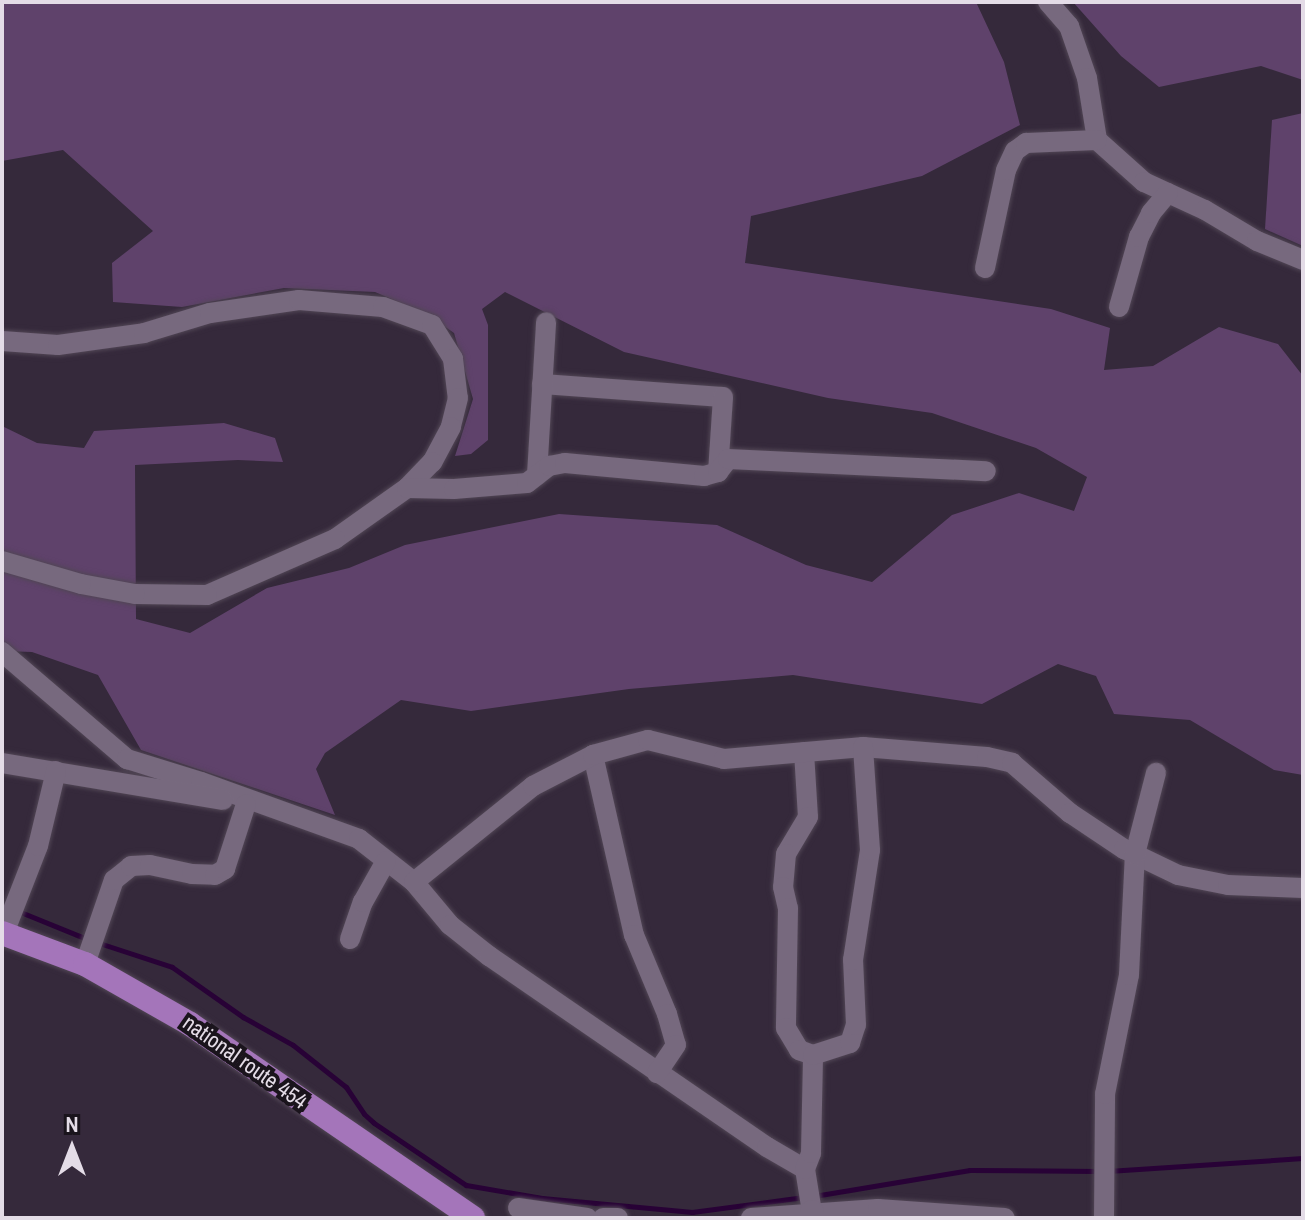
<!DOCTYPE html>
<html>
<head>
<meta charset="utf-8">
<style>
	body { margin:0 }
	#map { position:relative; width:1305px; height:1220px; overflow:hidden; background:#35293b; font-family:"Archivo Narrow",sans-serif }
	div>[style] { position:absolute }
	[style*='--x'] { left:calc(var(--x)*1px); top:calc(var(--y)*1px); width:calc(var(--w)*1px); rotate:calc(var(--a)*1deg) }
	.green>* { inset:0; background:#5f426b }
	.stream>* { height:5px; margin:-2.5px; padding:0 2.5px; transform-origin:2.5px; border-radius:2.5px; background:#280236 }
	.roads { filter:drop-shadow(0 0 2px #514655) drop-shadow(0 0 2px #514655) }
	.minor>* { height:20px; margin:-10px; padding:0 10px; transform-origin:10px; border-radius:10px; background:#77697e }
	.tertiary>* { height:24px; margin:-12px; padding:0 12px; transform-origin:12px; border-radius:12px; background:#77697e }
	.trunk>* { height:24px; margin:-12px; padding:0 12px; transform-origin:12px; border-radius:12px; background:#a475ba }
	span { translate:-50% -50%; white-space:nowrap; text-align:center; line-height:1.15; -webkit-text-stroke:8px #1a141c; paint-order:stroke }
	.street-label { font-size:22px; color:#e4dce7 }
	.frame { position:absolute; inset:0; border:4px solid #e4dce7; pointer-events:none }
	.north { position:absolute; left:32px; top:1108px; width:80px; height:80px; -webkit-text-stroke:6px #1a141c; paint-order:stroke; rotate:0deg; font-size:22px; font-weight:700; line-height:32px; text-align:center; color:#e4dce7 }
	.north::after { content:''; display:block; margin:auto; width:28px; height:36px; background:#e4dce7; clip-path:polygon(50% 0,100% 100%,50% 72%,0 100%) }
</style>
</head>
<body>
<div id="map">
	<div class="green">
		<div style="clip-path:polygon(2px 2px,976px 2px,1004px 62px,1020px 125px,922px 176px,751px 216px,745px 263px,1051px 309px,1110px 328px,1104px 370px,1153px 366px,1219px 327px,1278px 344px,1303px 376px,1303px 775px,1274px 770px,1190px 720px,1114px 714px,1096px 676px,1058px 664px,982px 704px,793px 675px,629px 689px,471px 711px,401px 700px,325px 753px,316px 769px,335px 815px,141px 750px,98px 675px,32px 652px,2px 651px,2px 426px,37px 443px,84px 448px,94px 431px,224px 423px,275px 438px,283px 462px,238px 460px,135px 465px,136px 619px,190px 633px,267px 588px,349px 568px,405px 545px,559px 514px,717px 525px,806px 565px,872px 582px,952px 515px,1019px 493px,1074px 511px,1087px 477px,1036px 448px,932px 413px,828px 398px,624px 352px,505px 292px,482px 309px,488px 325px,488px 440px,471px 454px,455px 456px,473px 399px,454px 333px,427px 314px,375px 292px,284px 288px,182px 307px,113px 302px,112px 263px,153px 231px,63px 150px,2px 161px)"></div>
		<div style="clip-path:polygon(1073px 2px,1303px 2px,1303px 80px,1261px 66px,1159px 87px,1121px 56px)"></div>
		<div style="clip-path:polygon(1303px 113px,1303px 246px,1265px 229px,1272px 120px)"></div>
	</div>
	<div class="stream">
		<div style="--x:18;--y:911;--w:74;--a:22.1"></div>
		<div style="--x:96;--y:942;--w:80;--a:18.2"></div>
		<div style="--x:172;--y:967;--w:87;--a:35.2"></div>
		<div style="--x:243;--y:1017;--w:57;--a:29.2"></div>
		<div style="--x:293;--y:1045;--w:68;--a:38.4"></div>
		<div style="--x:346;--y:1087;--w:32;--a:56"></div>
		<div style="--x:364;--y:1114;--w:13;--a:42"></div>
		<div style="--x:374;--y:1123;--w:111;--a:34"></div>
		<div style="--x:466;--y:1185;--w:77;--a:9.7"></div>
		<div style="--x:542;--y:1198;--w:151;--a:5.3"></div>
		<div style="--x:692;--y:1212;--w:113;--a:-7.6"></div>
		<div style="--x:1108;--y:1171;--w:195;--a:-3.8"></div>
		<div style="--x:814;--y:1196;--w:158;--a:-9.5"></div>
		<div style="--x:970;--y:1170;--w:128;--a:0.4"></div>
	</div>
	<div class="roads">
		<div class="minor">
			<div style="--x:1048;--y:2;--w:32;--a:49"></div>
			<div style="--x:1069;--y:26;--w:55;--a:70.9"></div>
			<div style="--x:1087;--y:78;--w:63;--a:80.8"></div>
			<div style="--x:1097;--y:140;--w:63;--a:41.8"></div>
			<div style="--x:1144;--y:182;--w:67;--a:24.7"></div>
			<div style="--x:1205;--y:210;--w:61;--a:30.8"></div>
			<div style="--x:1257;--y:241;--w:50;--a:22.4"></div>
			<div style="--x:985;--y:268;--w:100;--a:-77.9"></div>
			<div style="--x:1006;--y:170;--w:21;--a:-65"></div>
			<div style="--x:1015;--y:151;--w:14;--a:-36"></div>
			<div style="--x:1026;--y:143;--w:71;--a:-2.4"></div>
			<div style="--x:1119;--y:307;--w:73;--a:-74.1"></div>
			<div style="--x:1139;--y:237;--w:27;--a:-63"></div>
			<div style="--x:1151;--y:213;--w:26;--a:-50"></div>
			<div style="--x:2;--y:341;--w:56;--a:4.1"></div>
			<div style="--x:58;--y:345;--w:87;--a:-7.9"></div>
			<div style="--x:144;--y:333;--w:69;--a:-16.9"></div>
			<div style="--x:210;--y:313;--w:90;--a:-8.3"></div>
			<div style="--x:299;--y:300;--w:84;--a:4.8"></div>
			<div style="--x:383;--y:307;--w:52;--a:20.2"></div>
			<div style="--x:432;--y:325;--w:40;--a:58"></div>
			<div style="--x:453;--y:359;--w:39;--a:83"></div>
			<div style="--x:458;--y:398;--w:30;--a:104"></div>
			<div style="--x:451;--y:427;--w:40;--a:118"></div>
			<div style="--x:432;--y:462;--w:36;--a:134"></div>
			<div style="--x:407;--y:488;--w:88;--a:144.7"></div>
			<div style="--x:335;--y:539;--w:140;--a:156.4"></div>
			<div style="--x:207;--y:595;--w:72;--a:-179.2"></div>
			<div style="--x:135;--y:594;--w:55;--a:-169.5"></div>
			<div style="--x:81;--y:584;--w:82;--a:-163.8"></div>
			<div style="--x:542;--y:384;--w:181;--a:4.1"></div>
			<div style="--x:723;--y:397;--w:75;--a:93.8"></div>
			<div style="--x:537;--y:475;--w:153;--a:-86.6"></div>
			<div style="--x:407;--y:488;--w:47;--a:1.2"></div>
			<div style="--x:454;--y:489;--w:73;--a:-4.7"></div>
			<div style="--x:527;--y:483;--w:28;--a:-38"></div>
			<div style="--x:549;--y:466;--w:16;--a:-11"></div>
			<div style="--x:565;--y:463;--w:140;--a:5.3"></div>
			<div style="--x:704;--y:476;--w:15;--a:-16"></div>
			<div style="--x:718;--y:472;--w:16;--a:-52"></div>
			<div style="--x:728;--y:459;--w:258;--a:2.7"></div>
			<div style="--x:2;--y:652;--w:165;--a:40.6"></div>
			<div style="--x:127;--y:759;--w:77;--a:17.3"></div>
			<div style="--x:201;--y:782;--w:168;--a:19.8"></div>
			<div style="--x:359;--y:839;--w:70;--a:38"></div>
			<div style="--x:414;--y:882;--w:56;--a:50.1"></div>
			<div style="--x:450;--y:925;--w:50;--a:38.5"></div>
			<div style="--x:489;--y:956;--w:337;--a:34.5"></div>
			<div style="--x:767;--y:1147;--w:44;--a:30.1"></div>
			<div style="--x:805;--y:1169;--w:44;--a:80.8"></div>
			<div style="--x:804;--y:752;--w:65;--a:86.5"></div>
			<div style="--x:808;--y:817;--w:43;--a:120.7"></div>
			<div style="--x:786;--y:854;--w:33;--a:95"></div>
			<div style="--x:783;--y:887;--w:22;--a:77"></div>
			<div style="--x:788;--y:908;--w:120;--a:91"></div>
			<div style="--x:786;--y:1028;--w:26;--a:59"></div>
			<div style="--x:799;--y:1050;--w:15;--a:20"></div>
			<div style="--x:593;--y:755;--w:185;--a:77.2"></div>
			<div style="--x:634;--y:935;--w:86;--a:67.3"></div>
			<div style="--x:667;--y:1014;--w:32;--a:74"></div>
			<div style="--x:676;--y:1045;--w:34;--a:124"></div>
			<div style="--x:2;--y:763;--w:224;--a:9.5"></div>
			<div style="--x:414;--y:882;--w:153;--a:-38.9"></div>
			<div style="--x:533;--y:786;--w:68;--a:-27.3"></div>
			<div style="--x:593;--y:755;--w:57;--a:-15.3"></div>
			<div style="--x:648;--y:740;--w:78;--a:14"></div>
			<div style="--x:724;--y:759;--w:140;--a:-4.9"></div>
			<div style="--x:863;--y:747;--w:124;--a:4.6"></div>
			<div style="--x:987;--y:757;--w:26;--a:13"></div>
			<div style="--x:1012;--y:763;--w:77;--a:40.8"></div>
			<div style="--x:1070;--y:813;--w:65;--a:33.7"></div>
			<div style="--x:1124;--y:849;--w:60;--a:25.7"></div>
			<div style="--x:1178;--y:875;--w:51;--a:11.3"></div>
			<div style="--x:1228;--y:885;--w:75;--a:2.3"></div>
			<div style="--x:4;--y:933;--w:93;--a:-68.7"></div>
			<div style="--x:38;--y:846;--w:77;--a:-76.5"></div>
			<div style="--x:350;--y:939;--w:39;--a:-71"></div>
			<div style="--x:363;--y:902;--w:47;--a:-60.7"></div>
			<div style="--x:85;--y:964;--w:89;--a:-71"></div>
			<div style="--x:114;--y:880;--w:22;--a:-39"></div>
			<div style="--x:131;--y:866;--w:19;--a:-3"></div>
			<div style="--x:150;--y:865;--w:43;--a:12.1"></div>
			<div style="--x:192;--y:874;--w:23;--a:2"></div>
			<div style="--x:215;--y:875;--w:12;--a:-31"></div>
			<div style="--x:225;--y:869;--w:68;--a:-72.1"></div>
			<div style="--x:805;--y:1169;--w:17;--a:-69"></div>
			<div style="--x:811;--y:1153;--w:98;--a:-88.8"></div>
			<div style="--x:813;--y:1055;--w:39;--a:-18"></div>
			<div style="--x:850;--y:1043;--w:19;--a:-72"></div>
			<div style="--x:856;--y:1025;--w:65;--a:-92.6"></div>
			<div style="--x:853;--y:960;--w:111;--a:-81.2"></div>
			<div style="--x:870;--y:850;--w:103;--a:-93.9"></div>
			<div style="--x:518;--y:1208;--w:70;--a:8.2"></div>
			<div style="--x:603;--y:1218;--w:15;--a:0"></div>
			<div style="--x:751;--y:1218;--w:127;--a:-4.1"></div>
			<div style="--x:878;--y:1209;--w:127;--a:4.1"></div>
			<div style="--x:1104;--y:1218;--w:124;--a:-89.5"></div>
			<div style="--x:1105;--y:1094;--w:121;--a:-78.6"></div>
			<div style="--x:1129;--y:975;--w:121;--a:-87.2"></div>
			<div style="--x:1135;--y:854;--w:84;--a:-75.5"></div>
		</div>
		<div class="tertiary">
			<div style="--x:812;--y:1212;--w:6;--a:90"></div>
		</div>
		<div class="trunk">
			<div style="--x:2;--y:933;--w:89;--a:20.5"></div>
			<div style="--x:85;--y:964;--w:121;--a:29.7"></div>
			<div style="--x:190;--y:1024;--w:343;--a:34.4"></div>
		</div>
	</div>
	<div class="street-label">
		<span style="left:245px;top:1062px;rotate:35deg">national route 454</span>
	</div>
	<div class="frame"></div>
	<div class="north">N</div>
</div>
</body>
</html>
